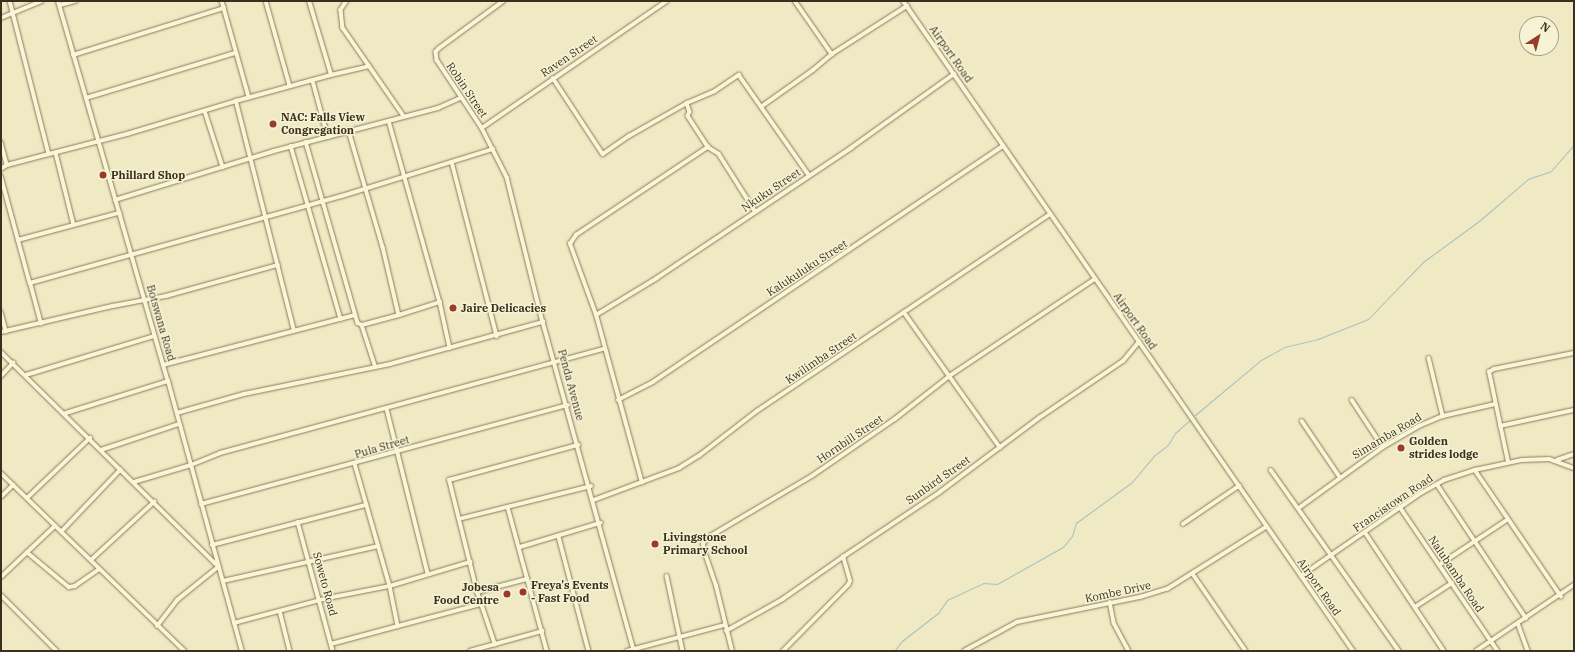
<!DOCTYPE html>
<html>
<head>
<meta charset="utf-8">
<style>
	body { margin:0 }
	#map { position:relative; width:1575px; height:652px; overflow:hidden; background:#efe9c4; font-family:"IBM Plex Serif",serif }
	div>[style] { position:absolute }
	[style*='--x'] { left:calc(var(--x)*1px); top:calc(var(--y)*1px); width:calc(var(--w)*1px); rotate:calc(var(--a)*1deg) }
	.stream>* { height:1px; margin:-0.5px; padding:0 0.5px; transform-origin:0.5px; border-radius:0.5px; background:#a6c2be }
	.roads { filter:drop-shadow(0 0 1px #8a7b5a) drop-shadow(0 0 1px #8a7b5a) }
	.minor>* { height:3.5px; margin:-1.75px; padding:0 1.75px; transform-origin:1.75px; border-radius:1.75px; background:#f9f5d7 }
	.tertiary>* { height:4px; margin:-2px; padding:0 2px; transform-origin:2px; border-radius:2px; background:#f9f5d7 }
	.dots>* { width:11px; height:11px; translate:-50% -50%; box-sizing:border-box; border:2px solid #f6f2d4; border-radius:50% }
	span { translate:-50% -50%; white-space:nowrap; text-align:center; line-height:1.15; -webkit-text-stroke:3px #f6f2d4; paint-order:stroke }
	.street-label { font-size:11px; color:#3a301e }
	.poi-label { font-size:11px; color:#3a301e; font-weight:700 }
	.left { translate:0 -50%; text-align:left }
	.right { translate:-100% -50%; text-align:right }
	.frame { position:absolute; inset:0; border:2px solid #3a301e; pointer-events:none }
	.north { position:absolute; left:1519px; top:16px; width:40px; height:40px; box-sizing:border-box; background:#f6f2d4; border:1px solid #aba48b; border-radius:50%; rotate:36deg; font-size:11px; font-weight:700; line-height:16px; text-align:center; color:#3a301e }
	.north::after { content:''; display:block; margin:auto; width:14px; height:18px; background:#9a3b29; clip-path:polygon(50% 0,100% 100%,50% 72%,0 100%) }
</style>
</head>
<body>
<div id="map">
	<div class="stream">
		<div style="--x:1195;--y:415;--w:86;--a:-39.8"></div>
		<div style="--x:1261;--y:360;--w:26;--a:-29"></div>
		<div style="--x:1284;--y:347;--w:35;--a:-13"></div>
		<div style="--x:1318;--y:339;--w:54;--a:-21.8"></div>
		<div style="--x:1368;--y:319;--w:79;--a:-46"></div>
		<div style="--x:1423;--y:262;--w:69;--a:-36.2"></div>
		<div style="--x:1479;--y:221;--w:65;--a:-40.6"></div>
		<div style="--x:1528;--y:179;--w:24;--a:-19"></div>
		<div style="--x:1551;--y:171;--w:35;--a:-49"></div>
		<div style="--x:894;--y:651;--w:13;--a:-51"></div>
		<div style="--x:902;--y:641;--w:46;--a:-37.9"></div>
		<div style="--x:938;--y:613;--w:16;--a:-55"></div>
		<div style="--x:947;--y:600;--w:40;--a:-25"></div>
		<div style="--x:983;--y:583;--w:14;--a:4"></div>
		<div style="--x:997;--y:584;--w:76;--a:-29.3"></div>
		<div style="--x:1063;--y:547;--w:14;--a:-51"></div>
		<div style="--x:1072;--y:536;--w:14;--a:-73"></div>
		<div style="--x:1076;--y:523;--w:69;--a:-36.2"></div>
		<div style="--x:1132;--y:482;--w:35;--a:-50"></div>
		<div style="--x:1155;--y:455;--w:16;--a:-38"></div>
		<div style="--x:1168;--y:445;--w:14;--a:-60"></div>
		<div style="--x:1175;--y:433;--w:20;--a:-41"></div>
	</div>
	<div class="roads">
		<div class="minor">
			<div style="--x:10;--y:1;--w:158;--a:75.7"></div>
			<div style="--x:49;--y:154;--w:81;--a:-14.4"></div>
			<div style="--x:127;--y:134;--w:114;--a:-16.8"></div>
			<div style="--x:222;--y:1;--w:100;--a:74.3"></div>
			<div style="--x:266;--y:1;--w:88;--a:74.2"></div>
			<div style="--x:347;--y:1;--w:11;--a:124"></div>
			<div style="--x:341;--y:10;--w:18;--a:84"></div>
			<div style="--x:343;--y:28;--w:107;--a:55.3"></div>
			<div style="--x:504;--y:1;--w:81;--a:143.6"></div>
			<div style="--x:439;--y:49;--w:4;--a:135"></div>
			<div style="--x:436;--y:52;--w:8;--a:83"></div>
			<div style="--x:437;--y:60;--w:82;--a:56.5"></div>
			<div style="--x:482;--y:128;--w:55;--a:63"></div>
			<div style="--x:507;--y:177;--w:149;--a:76.1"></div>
			<div style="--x:543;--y:322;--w:341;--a:74.5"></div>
			<div style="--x:795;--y:1;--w:65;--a:55.1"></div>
			<div style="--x:60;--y:5;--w:16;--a:-15"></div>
			<div style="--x:1;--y:18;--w:44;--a:-22.5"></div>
			<div style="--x:73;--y:55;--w:158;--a:-17.3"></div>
			<div style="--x:331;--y:75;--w:39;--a:-13"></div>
			<div style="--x:553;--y:78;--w:91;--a:56.7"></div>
			<div style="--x:603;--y:154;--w:32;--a:-35"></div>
			<div style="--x:629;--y:136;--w:67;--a:-29.6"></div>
			<div style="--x:687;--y:103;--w:30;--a:-23"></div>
			<div style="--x:715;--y:91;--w:29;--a:-34"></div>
			<div style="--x:739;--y:75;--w:122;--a:55"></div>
			<div style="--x:313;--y:81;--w:58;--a:75"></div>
			<div style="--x:86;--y:98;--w:156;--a:-16.8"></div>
			<div style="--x:687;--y:103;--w:9;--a:72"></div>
			<div style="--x:690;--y:112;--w:4;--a:117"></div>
			<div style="--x:688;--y:116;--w:37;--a:57"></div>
			<div style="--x:761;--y:107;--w:64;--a:-35.4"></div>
			<div style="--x:813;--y:70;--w:25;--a:-40"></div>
			<div style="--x:832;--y:54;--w:89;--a:-32.6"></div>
			<div style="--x:205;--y:111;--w:59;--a:72.2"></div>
			<div style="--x:389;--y:121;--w:188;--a:74.3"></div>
			<div style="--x:440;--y:302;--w:47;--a:77.7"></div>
			<div style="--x:482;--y:128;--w:224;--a:-34.5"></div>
			<div style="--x:349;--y:131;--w:121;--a:73.7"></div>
			<div style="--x:383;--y:247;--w:70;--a:76.8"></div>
			<div style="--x:1;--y:142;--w:24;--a:75"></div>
			<div style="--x:306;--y:142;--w:188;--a:74"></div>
			<div style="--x:358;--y:323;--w:4;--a:27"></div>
			<div style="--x:362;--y:325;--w:38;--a:-15"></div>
			<div style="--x:399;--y:315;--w:43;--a:-17.6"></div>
			<div style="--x:291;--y:146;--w:180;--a:73.9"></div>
			<div style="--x:56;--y:153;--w:74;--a:76"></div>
			<div style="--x:452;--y:162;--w:180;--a:75.5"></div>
			<div style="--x:1;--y:169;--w:7;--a:-34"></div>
			<div style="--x:7;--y:165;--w:43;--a:-14.7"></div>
			<div style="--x:1;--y:176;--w:111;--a:74.8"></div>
			<div style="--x:115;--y:200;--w:166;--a:-17.1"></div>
			<div style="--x:274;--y:151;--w:170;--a:-14.7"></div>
			<div style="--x:438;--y:108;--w:24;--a:-24"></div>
			<div style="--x:18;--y:240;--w:105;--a:-15"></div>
			<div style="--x:1;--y:312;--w:20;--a:75"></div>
			<div style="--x:904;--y:312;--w:166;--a:54.6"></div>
			<div style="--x:596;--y:315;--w:71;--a:-31.2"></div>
			<div style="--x:657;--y:278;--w:234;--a:-33.8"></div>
			<div style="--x:851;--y:148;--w:127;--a:-35.7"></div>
			<div style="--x:41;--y:324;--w:42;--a:-105"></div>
			<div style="--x:30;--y:283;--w:324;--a:-15.6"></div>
			<div style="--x:342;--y:196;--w:158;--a:-17.3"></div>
			<div style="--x:362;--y:325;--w:42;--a:72"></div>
			<div style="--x:294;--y:331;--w:237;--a:-104.2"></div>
			<div style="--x:236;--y:101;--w:98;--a:-15.3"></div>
			<div style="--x:331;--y:75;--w:77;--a:-106.6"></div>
			<div style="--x:1;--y:332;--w:115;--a:-13.1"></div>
			<div style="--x:113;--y:306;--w:54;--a:-10.7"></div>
			<div style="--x:166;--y:296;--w:116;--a:-15.5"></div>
			<div style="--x:1;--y:352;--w:306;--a:44.6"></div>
			<div style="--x:219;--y:567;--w:53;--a:141.2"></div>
			<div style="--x:178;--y:600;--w:33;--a:128"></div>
			<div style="--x:1429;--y:358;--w:60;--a:76.4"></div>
			<div style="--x:163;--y:365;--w:198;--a:-14.6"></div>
			<div style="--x:26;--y:375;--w:134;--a:-16.9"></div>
			<div style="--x:1;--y:376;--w:18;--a:-47"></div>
			<div style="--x:618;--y:400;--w:39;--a:-27"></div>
			<div style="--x:653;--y:382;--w:422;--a:-34"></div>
			<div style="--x:1352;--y:400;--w:56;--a:56.6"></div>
			<div style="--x:387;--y:409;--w:170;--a:76"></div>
			<div style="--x:66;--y:413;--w:107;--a:-17.4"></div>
			<div style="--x:177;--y:413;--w:70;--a:-15.8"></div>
			<div style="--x:244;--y:394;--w:149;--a:-11.6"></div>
			<div style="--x:390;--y:364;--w:159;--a:-15.4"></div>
			<div style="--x:1302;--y:421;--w:68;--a:55.8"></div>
			<div style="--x:1500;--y:426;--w:76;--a:-12.2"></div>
			<div style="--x:101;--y:450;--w:82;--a:-18.4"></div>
			<div style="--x:1557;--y:460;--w:18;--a:-19"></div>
			<div style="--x:1508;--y:462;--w:92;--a:-101.9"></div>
			<div style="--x:1489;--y:372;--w:6;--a:-31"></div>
			<div style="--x:1494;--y:369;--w:82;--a:-11.3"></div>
			<div style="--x:355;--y:464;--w:127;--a:74"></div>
			<div style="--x:390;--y:586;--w:41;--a:78.7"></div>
			<div style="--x:398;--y:626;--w:86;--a:-14.8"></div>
			<div style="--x:1271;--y:470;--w:222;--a:54.7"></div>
			<div style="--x:1475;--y:470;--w:153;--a:55.7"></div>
			<div style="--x:1;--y:473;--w:256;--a:44.1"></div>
			<div style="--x:134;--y:482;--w:59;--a:-16.6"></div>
			<div style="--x:191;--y:465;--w:31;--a:-22"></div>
			<div style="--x:220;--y:453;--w:397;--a:-15.2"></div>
			<div style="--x:642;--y:483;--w:174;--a:-105.3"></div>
			<div style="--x:596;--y:315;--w:76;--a:-110.1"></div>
			<div style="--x:570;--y:244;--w:11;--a:-56"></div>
			<div style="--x:576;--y:235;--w:159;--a:-33.7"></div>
			<div style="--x:708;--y:147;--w:13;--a:32"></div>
			<div style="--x:719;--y:154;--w:67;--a:57.7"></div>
			<div style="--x:1437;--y:484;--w:161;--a:56.4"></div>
			<div style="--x:1;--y:497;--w:17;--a:-45"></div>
			<div style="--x:27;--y:498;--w:87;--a:-43.6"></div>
			<div style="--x:594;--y:500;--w:91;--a:-20.6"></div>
			<div style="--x:679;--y:468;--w:25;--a:-32"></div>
			<div style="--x:700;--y:455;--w:72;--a:-37.7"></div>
			<div style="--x:757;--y:411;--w:353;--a:-33.9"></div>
			<div style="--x:201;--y:504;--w:380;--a:-15.1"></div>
			<div style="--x:508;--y:507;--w:149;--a:74.8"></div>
			<div style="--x:1400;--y:507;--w:174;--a:55.8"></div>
			<div style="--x:1299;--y:508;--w:104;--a:-36"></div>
			<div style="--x:1383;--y:447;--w:42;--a:-30.3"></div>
			<div style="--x:1419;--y:426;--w:26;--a:-23"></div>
			<div style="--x:1443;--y:416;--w:53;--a:-13"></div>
			<div style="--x:459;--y:519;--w:136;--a:-14"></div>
			<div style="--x:298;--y:522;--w:134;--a:74.8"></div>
			<div style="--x:1183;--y:524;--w:68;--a:-34.2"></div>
			<div style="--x:61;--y:532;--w:86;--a:-46.4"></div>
			<div style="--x:1365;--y:532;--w:143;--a:56.4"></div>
			<div style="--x:559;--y:537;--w:118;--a:75.3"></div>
			<div style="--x:212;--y:545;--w:159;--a:-14.6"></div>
			<div style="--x:520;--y:547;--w:84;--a:-16.7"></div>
			<div style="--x:27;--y:552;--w:55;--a:39.8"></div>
			<div style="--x:69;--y:587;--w:6;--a:-9"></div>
			<div style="--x:75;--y:586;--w:29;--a:-35"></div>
			<div style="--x:91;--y:560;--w:86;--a:-42.6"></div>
			<div style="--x:1439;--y:565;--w:82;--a:-33.5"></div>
			<div style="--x:1193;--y:574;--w:93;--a:55.5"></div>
			<div style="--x:667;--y:576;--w:77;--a:78"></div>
			<div style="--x:1301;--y:576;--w:146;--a:-34.7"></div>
			<div style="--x:1421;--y:493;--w:26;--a:-29"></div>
			<div style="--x:1444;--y:480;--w:33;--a:-18"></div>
			<div style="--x:1475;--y:470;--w:48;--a:-12"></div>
			<div style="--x:1522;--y:460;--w:27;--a:-2"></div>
			<div style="--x:1549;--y:459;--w:27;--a:20"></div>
			<div style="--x:1;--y:577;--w:74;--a:-43.4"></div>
			<div style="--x:223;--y:581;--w:159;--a:-12.7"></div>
			<div style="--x:477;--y:592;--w:52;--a:-14.6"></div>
			<div style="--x:1;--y:595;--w:79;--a:45"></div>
			<div style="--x:1110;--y:602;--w:21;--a:79"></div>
			<div style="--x:1114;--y:623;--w:32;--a:62"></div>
			<div style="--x:1415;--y:607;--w:44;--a:-33"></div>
			<div style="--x:280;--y:611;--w:41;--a:76"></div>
			<div style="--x:234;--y:623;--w:97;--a:-14.9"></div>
			<div style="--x:328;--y:598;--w:63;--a:-11"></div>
			<div style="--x:390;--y:586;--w:84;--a:-16.7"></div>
			<div style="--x:1518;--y:623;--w:30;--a:70"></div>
			<div style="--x:726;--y:631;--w:65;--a:-29.3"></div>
			<div style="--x:783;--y:599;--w:73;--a:-35"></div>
			<div style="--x:331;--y:644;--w:69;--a:-15"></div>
			<div style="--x:495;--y:645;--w:56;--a:-108.8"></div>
			<div style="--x:477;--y:592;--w:115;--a:-104"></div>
			<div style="--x:449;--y:480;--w:134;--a:-15.2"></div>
			<div style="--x:470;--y:651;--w:75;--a:-15.5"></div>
			<div style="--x:627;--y:651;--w:101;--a:-14.9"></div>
			<div style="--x:732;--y:651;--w:67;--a:-103.8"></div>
			<div style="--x:716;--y:586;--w:37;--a:-109"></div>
			<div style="--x:704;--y:551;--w:7;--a:-98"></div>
			<div style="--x:703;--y:544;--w:7;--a:-56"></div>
			<div style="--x:707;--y:538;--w:122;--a:-30.6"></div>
			<div style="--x:812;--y:476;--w:101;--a:-34.5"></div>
			<div style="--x:895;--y:419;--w:71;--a:-38.2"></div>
			<div style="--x:951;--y:375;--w:173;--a:-33.7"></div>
			<div style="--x:783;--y:651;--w:93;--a:-45.4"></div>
			<div style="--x:848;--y:585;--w:4;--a:-63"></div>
			<div style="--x:850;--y:581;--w:25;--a:-106"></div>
			<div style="--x:843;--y:557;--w:117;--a:-33.8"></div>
			<div style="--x:940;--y:492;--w:124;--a:-36.8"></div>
			<div style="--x:1039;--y:418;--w:102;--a:-34.2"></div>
			<div style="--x:1123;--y:361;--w:25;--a:-50"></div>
			<div style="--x:964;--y:651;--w:60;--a:-28.7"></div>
			<div style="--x:1017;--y:622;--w:126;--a:-11.5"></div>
			<div style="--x:1140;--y:597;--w:28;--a:-17"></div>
			<div style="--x:1167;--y:589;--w:117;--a:-32.1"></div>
			<div style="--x:1476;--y:651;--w:118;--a:-34"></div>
		</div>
		<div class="tertiary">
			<div style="--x:58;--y:1;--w:396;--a:73.9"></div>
			<div style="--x:168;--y:381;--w:280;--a:74.7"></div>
			<div style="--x:903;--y:1;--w:791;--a:55.3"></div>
		</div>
	</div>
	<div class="dots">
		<div style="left:273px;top:124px;background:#9a3b29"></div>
		<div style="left:103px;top:175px;background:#9a3b29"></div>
		<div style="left:453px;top:308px;background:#9a3b29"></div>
		<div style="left:1401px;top:448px;background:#9a3b29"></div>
		<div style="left:655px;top:544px;background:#9a3b29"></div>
		<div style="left:523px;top:592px;background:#9a3b29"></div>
		<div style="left:507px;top:594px;background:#9a3b29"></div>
	</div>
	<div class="street-label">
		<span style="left:951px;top:54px;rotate:55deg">Airport Road</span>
		<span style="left:569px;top:56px;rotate:-34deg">Raven Street</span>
		<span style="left:467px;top:90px;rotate:56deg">Robin Street</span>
		<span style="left:771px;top:190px;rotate:-34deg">Nkuku Street</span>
		<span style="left:807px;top:268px;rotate:-33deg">Kalukuluku Street</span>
		<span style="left:1135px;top:321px;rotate:55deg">Airport Road</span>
		<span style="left:161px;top:323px;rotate:74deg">Botswana Road</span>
		<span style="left:821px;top:358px;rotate:-34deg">Kwilimba Street</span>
		<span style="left:571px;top:385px;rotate:75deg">Penda Avenue</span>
		<span style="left:1387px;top:436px;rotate:-31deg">Simamba Road</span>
		<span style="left:850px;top:439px;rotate:-34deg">Hornbill Street</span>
		<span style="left:382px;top:447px;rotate:-16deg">Pula Street</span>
		<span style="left:938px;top:480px;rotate:-35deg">Sunbird Street</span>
		<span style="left:1393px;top:503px;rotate:-34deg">Francistown Road</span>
		<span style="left:1456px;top:574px;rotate:56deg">Nalubamba Road</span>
		<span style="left:325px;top:584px;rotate:75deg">Soweto Road</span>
		<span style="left:1319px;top:587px;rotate:55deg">Airport Road</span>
		<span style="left:1118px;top:592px;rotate:-12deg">Kombe Drive</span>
	</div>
	<div class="poi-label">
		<span class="left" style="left:281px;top:124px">NAC: Falls View<br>Congregation</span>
		<span class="left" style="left:111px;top:175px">Phillard Shop</span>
		<span class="left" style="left:461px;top:308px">Jaire Delicacies</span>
		<span class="left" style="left:1409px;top:448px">Golden<br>strides lodge</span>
		<span class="left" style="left:663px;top:544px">Livingstone<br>Primary School</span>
		<span class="left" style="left:531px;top:592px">Freya's Events<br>- Fast Food</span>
		<span class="right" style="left:499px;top:594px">Jobesa<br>Food Centre</span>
	</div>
	<div class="frame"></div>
	<div class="north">N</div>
</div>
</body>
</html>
